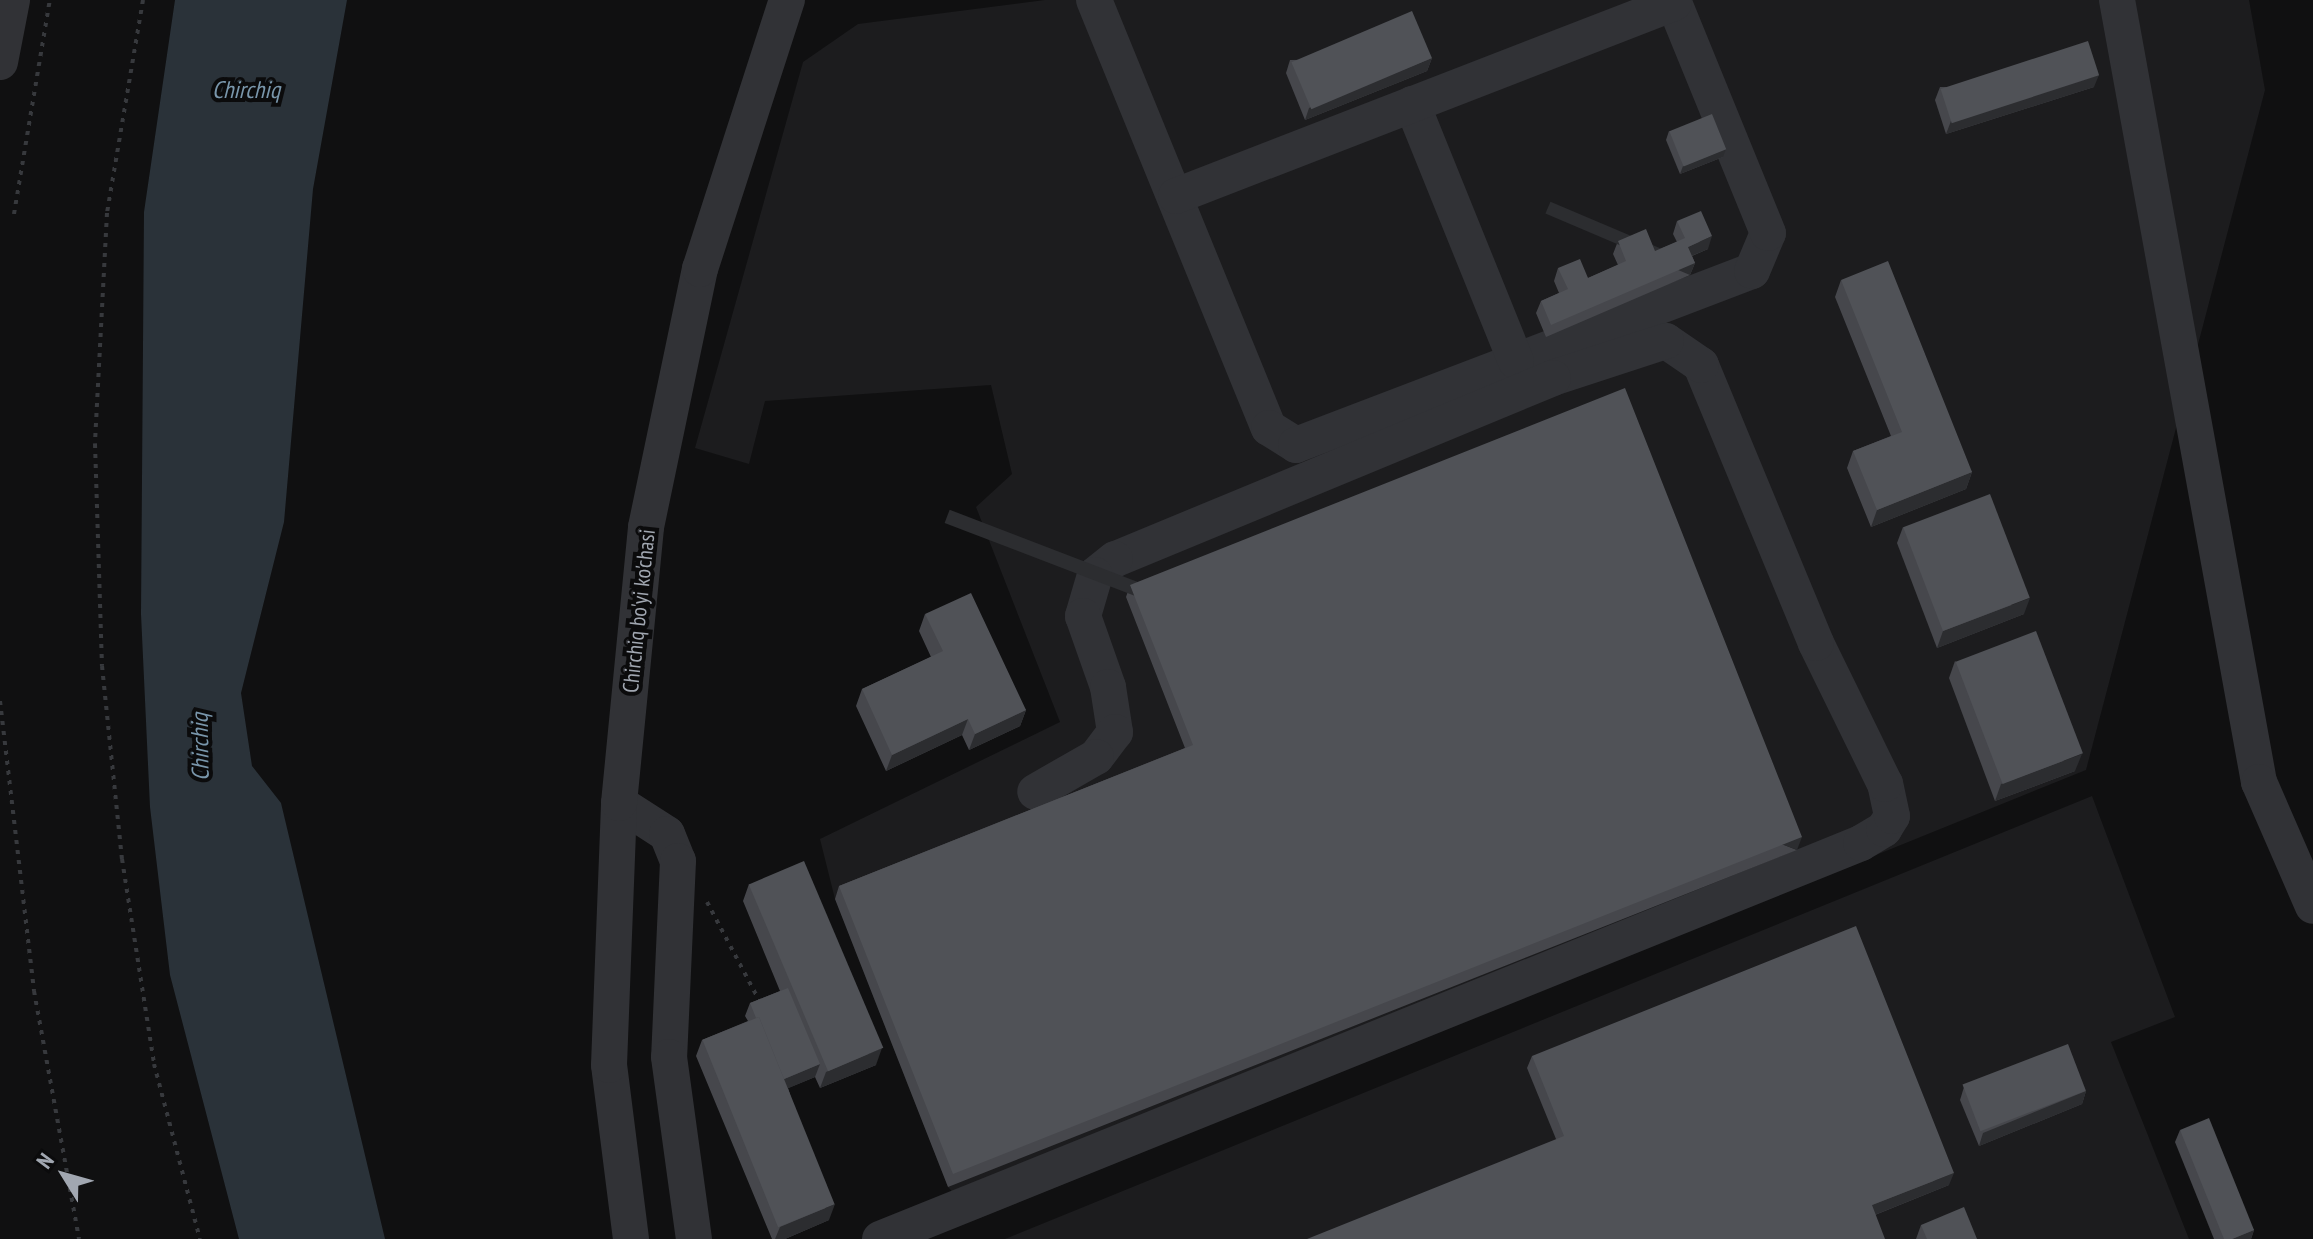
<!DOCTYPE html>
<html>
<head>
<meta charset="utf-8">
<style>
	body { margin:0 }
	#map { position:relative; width:2313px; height:1239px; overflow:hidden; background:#101011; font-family:"PT Sans Narrow",sans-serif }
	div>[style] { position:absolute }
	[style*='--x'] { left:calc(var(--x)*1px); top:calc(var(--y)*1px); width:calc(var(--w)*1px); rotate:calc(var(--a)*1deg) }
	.built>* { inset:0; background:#1c1c1e }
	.water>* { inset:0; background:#2a3239 }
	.path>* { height:4px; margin-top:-2px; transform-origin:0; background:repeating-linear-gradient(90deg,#37393d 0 4px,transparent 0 10px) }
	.minor>* { height:36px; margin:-18px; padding:0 18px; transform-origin:18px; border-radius:18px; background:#313236 }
	.wall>* { inset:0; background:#46474c }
	.shaded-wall>* { inset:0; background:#2c2d30; transform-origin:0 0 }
	.building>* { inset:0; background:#505257; transform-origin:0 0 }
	span { translate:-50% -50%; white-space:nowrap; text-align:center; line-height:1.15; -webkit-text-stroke:8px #0b0b0c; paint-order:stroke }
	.street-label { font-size:22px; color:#a1a7b1 }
	.water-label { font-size:24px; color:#7996ab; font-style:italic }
	.north { position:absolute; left:24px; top:1135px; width:80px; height:80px; -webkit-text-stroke:6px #0b0b0c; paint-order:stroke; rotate:307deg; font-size:22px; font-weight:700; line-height:32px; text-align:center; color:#a1a7b1 }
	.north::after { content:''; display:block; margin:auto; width:28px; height:36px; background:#a1a7b1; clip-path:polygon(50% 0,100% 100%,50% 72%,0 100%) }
</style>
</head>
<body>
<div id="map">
	<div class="built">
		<div style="clip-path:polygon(1045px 0,2249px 0,2265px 90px,2086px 770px,977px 1219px,948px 1187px,835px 899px,820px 839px,1060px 722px,976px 507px,1012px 474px,991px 385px,765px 401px,749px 464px,695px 448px,803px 62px,858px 24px)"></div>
		<div style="clip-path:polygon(2092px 796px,2175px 1017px,2111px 1042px,2189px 1239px,1005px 1239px)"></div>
	</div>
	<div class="water">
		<div style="clip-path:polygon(175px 0,347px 0,313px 189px,284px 522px,241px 693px,252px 766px,281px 803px,385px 1239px,239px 1239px,170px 975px,150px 807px,141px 614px,144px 212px)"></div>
	</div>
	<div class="path">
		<div style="--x:143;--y:0;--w:216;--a:99.6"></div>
		<div style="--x:107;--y:213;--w:231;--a:93"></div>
		<div style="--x:95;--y:444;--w:222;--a:88.2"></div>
		<div style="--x:102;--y:666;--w:194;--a:84.1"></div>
		<div style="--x:122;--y:859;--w:207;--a:81.1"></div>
		<div style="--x:154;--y:1064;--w:181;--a:75.3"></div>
		<div style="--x:14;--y:214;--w:217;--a:-80.5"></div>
		<div style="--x:0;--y:701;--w:292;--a:83.3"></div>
		<div style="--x:34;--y:991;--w:252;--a:79.7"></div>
		<div style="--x:707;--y:902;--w:115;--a:62.1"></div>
	</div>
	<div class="minor">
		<div style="--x:1094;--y:0;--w:462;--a:67.8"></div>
		<div style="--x:1269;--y:428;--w:32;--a:32"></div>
		<div style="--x:1296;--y:445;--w:488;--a:-20.9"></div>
		<div style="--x:1752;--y:271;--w:41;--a:-67.2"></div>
		<div style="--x:1768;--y:233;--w:252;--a:-112.2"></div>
		<div style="--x:2117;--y:0;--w:795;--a:79.71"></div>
		<div style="--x:2259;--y:782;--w:135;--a:66.5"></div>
		<div style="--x:0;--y:62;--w:63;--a:-79"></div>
		<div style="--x:1412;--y:104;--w:277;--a:68"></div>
		<div style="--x:1176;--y:196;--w:534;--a:-21.18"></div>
		<div style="--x:619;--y:803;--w:57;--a:32.9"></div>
		<div style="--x:667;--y:834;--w:29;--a:68"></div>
		<div style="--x:678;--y:861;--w:196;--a:92.6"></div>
		<div style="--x:669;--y:1057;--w:184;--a:82.2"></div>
		<div style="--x:631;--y:1239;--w:175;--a:-97.2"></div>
		<div style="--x:609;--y:1065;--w:262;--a:-87.8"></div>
		<div style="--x:619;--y:803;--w:277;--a:-84.4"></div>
		<div style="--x:646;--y:527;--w:264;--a:-78.2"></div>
		<div style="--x:700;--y:269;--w:283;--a:-72.1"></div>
		<div style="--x:880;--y:1239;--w:1058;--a:-21.98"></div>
		<div style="--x:1861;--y:843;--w:27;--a:-31"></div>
		<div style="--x:1884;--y:829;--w:15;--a:-58"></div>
		<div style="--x:1892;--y:816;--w:33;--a:-102"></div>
		<div style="--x:1885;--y:784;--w:157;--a:-116.1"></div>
		<div style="--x:1816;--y:643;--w:301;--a:-112.5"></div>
		<div style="--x:1701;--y:365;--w:42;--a:-145.6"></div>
		<div style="--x:1666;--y:341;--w:119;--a:161.9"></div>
		<div style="--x:1553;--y:378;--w:474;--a:157.5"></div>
		<div style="--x:1115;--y:559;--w:26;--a:141"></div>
		<div style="--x:1095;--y:575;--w:43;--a:106.3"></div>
		<div style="--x:1083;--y:616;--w:75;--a:70.6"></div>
		<div style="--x:1108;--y:687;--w:46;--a:81.2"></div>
		<div style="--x:1115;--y:732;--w:31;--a:127"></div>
		<div style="--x:1096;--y:757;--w:70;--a:150.2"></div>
	</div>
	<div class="wall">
		<div style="clip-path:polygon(1432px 58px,1427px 71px,1305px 120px,1286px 73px,1290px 60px)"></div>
		<div style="clip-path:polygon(1940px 87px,2094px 87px,1946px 134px,1935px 100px)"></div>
		<div style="clip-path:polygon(1669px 131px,1723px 157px,1680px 174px,1666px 140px)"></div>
		<div style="clip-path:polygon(1677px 221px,1708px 249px,1692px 256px,1695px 263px,1690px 275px,1546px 337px,1536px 313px,1541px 301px,1559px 293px,1554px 281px,1558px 268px,1588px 278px,1618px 265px,1613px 254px,1618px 241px,1655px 251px,1677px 242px,1673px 234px)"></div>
		<div style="clip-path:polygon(1841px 280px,1972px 472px,1966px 489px,1871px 527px,1847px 468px,1853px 451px,1891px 436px,1835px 297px)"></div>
		<div style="clip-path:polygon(1903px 527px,2024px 614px,1937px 648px,1897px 543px)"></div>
		<div style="clip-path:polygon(1130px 585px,1797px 850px,948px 1187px,835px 899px,839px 886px,1185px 748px,1126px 597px)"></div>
		<div style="clip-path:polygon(925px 614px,1026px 710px,1020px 726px,969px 750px,962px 735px,886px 771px,856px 706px,862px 689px,931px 657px,919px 631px)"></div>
		<div style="clip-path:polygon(1955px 661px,2075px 771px,1995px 801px,1949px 678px)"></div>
		<div style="clip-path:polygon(749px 884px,876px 1065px,820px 1088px,815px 1077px,788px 1088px,829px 1220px,785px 1239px,772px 1239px,696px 1056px,702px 1040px,748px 1021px,745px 1016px,750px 1003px,780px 991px,743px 901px)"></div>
		<div style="clip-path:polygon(1532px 1056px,1949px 1185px,1875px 1215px,1556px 1139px,1527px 1068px)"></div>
		<div style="clip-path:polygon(1964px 1087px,2086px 1091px,2082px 1104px,1979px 1146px,1960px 1100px)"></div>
		<div style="clip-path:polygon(2180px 1130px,2254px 1230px,2251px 1239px,2214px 1239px,2175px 1142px)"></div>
		<div style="clip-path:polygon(1921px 1225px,1977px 1239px,1916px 1239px)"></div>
	</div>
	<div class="shaded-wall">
		<div style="clip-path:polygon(1432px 58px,1427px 71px,1305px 120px,1309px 108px)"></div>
		<div style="clip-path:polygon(2099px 75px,2094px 87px,1946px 134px,1951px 121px)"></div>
		<div style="clip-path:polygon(1726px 149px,1723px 157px,1680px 174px,1683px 166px)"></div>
		<div style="clip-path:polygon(1712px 236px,1708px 249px,1684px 259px,1688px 247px)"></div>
		<div style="left:1695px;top:263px;width:13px;height:157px;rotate:113deg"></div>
		<div style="clip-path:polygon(1972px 472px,1966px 489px,1871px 527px,1877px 510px)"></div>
		<div style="clip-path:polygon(2030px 598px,2024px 614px,1937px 648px,1943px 631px)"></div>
		<div style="clip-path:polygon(1026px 710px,1020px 726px,969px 750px,975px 734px)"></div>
		<div style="clip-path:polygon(968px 719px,962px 735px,886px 771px,892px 755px)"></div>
		<div style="clip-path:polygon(2082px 754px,2075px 771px,1995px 801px,2001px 784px)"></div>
		<div style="left:1802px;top:837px;width:14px;height:913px;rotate:111deg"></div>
		<div style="clip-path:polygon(882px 1048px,876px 1065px,820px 1088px,826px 1072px)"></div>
		<div style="clip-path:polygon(820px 1064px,815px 1077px,777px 1093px,782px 1080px)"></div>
		<div style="clip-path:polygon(2086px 1091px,2082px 1104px,1979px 1146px,1983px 1133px)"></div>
		<div style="clip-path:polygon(1954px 1173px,1949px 1185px,1867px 1218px,1872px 1205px)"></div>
		<div style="clip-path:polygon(835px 1204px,829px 1220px,785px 1239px,775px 1239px,780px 1227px)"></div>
		<div style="clip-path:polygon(2254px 1230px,2251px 1239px,2232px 1239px)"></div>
	</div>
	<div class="building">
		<div style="left:1412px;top:11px;width:51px;height:131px;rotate:67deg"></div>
		<div style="left:2088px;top:41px;width:36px;height:155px;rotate:72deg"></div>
		<div style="left:1712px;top:114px;width:38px;height:46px;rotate:68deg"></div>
		<div style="clip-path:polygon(1701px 211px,1712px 236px,1688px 247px,1695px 263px,1551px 325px,1541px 301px,1568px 289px,1558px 268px,1580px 259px,1588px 278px,1626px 261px,1618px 241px,1646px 229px,1655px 251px,1685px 238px,1677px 221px)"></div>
		<div style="clip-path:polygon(1888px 261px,1972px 472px,1877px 510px,1853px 451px,1902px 432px,1841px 280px)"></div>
		<div style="clip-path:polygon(1625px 388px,1802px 837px,953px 1174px,839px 886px,1193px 745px,1130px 585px)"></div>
		<div style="left:1990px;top:494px;width:111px;height:93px;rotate:69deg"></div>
		<div style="clip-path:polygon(971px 593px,1026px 710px,975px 734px,968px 719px,892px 755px,862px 689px,943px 651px,925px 614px)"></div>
		<div style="left:2036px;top:631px;width:131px;height:86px;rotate:69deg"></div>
		<div style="left:804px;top:861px;width:203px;height:60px;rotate:67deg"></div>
		<div style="clip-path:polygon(1856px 926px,1954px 1173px,1872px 1205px,1885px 1239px,1307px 1239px,1564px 1136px,1532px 1056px)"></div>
		<div style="clip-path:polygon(788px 988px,820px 1064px,784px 1079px,759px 1017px,756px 1018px,750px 1003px)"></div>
		<div style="left:759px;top:1017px;width:202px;height:61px;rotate:68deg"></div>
		<div style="left:2068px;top:1044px;width:50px;height:113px;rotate:69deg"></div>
		<div style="clip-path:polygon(2209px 1118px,2254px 1230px,2232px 1239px,2224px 1239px,2180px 1130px)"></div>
		<div style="clip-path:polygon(1964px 1207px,1977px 1239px,1927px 1239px,1921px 1225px)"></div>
	</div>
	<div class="street-label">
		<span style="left:639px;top:611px;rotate:-84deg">Chirchiq bo'yi ko'chasi</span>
	</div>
	<div class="water-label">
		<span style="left:246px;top:90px">Chirchiq</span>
		<span style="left:200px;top:747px;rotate:-91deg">Chirchiq</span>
	</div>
	<div class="north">N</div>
</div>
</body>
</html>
